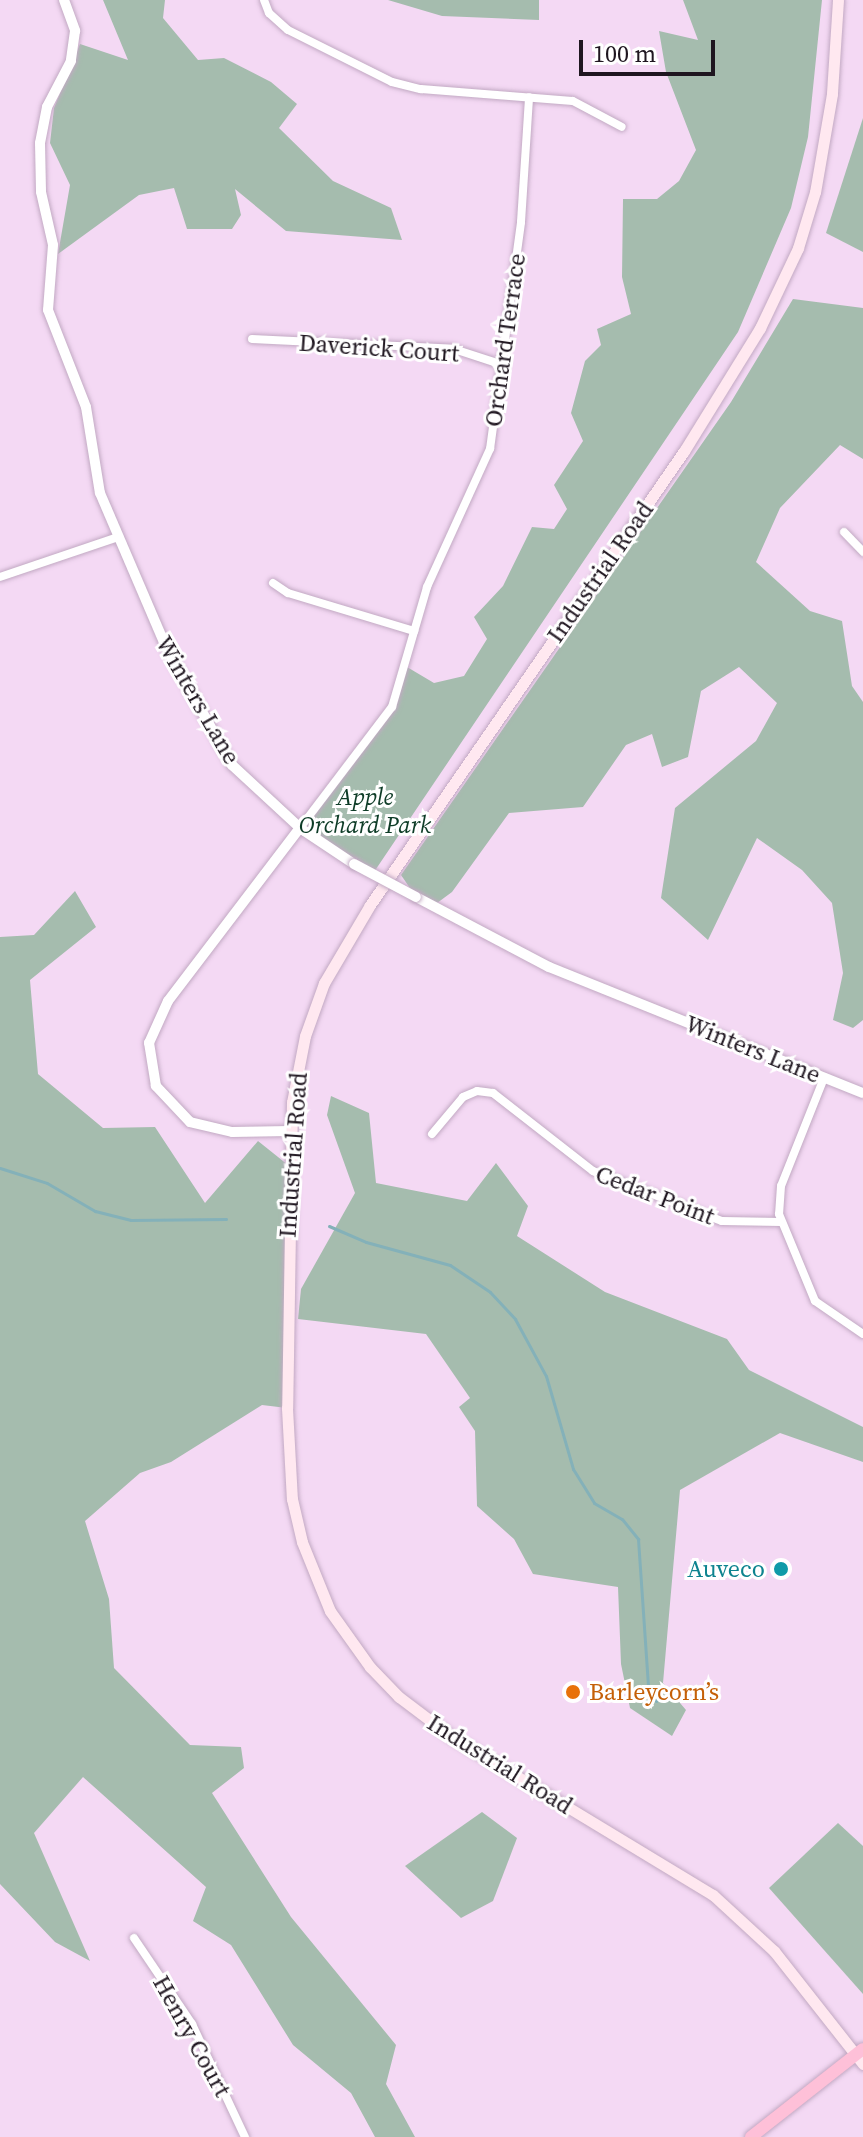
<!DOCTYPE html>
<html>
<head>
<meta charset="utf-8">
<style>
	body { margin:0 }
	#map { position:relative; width:863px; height:2137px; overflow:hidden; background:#f4d9f4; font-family:"Source Serif 4",serif }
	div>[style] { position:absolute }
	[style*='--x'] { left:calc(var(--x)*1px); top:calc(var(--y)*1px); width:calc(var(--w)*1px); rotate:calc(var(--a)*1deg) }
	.green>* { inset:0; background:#a5bcae }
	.stream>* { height:3px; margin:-1.5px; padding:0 1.5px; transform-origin:1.5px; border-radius:1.5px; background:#84b1b9 }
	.roads { filter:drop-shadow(0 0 2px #c2a9c3) drop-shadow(0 0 2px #c2a9c3) }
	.minor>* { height:8px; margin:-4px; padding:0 4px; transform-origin:4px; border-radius:4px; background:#fff }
	.tertiary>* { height:10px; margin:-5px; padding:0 5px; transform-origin:5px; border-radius:5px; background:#fff }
	.secondary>* { height:11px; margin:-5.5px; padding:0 5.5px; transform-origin:5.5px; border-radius:5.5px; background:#ffe8f0 }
	.trunk>* { height:12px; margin:-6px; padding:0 6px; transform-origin:6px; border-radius:6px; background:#fec0d8 }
	.bridges { filter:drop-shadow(0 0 2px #c2a9c3) drop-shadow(0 0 2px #c2a9c3) }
	.tertiary-bridge>* { height:10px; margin:-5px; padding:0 5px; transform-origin:5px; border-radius:5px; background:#fff }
	.dots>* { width:22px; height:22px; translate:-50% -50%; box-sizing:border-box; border:4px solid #fff; border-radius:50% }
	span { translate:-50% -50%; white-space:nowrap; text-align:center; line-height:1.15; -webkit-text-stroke:6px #fff; paint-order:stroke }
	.street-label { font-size:24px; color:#1f1620 }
	.park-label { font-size:24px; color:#0e3c27; font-style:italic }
	.culture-label { font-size:24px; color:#0d838f }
	.right { translate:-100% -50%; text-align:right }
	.food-label { font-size:24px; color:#c56008 }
	.left { translate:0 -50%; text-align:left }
	.scale { position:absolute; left:579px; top:40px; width:136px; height:36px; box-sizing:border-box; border:4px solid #1f1620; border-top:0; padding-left:10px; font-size:24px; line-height:28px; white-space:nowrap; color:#1f1620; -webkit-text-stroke:6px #fff; paint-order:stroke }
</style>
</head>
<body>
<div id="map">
	<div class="green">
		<div style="clip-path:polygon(103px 0,165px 0,163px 18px,198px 60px,224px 58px,271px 82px,297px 104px,279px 128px,333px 181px,391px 208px,402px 240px,286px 231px,235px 189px,241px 215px,232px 229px,187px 229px,174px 188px,139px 195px,58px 254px,70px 185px,50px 143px,54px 108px,80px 44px,128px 60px)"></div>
		<div style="clip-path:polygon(388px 0,539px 0,539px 20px,442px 16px)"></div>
		<div style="clip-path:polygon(683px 0,822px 0,808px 137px,791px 208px,738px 332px,374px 872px,300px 828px,384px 720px,407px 667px,434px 683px,464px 676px,487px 639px,474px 617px,503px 586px,532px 527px,554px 529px,567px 509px,554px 485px,583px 441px,571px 413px,585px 361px,601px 345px,597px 329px,631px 314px,622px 277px,623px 199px,657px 199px,679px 181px,696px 150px,666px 72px,659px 31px,698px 40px)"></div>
		<div style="clip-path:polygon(863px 118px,863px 252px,826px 233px)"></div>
		<div style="clip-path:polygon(793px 299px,863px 308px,863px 459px,840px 445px,780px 508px,756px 562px,810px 611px,842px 621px,852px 686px,863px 702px,863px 1020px,853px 1028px,833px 1020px,843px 973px,832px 903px,802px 870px,757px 838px,708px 940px,661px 898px,675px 808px,756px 741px,777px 703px,739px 667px,701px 691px,688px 757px,662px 767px,652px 734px,626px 745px,583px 807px,509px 813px,452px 892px,433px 906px,416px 897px,401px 875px,731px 402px)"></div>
		<div style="clip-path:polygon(75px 891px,96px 927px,30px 980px,38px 1074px,103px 1128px,155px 1127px,205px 1203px,258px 1141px,288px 1165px,287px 1408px,262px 1405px,171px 1462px,140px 1473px,85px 1521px,109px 1599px,114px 1668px,190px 1745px,241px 1747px,244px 1768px,212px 1793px,291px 1917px,396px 2045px,386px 2084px,415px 2137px,375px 2137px,351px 2093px,293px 2045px,231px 1945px,193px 1921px,206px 1887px,83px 1777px,34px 1833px,90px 1961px,55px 1942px,0 1884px,0 937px,34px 935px)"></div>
		<div style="clip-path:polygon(331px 1096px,369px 1113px,376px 1183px,467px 1201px,496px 1163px,528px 1206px,517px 1236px,605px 1292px,727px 1339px,749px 1370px,863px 1427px,863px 1462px,780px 1433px,680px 1490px,663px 1683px,686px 1710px,672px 1736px,630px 1708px,621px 1664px,618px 1587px,533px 1574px,514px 1539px,477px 1506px,475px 1431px,459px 1407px,470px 1398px,426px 1334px,298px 1319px,301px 1289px,355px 1193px,327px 1115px)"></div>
		<div style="clip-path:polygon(482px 1812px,517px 1838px,493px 1901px,461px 1918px,405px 1866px)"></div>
		<div style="clip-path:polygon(838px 1823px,863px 1846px,863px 1994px,769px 1888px)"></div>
	</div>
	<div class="stream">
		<div style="--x:0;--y:1168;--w:49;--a:17.7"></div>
		<div style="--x:47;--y:1183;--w:56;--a:30.3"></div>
		<div style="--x:95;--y:1211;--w:37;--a:14"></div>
		<div style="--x:131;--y:1220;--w:95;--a:-0.6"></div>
		<div style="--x:329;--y:1226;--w:40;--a:23.4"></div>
		<div style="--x:366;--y:1242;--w:87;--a:15.3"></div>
		<div style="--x:450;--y:1265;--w:48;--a:34"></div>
		<div style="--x:490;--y:1292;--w:37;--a:47"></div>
		<div style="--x:515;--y:1319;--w:65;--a:61.5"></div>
		<div style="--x:546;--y:1376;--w:97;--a:73.8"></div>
		<div style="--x:573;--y:1469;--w:40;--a:58"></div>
		<div style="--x:594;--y:1503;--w:32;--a:30"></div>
		<div style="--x:622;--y:1519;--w:26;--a:51"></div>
		<div style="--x:638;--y:1539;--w:146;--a:86.1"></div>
		<div style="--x:648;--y:1685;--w:18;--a:63"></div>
	</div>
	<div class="roads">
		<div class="minor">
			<div style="--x:264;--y:0;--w:14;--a:69"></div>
			<div style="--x:269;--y:13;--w:25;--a:42"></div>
			<div style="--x:288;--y:30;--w:116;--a:26.6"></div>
			<div style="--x:392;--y:82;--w:30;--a:14"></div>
			<div style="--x:421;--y:89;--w:152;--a:4.5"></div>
			<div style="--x:573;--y:101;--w:55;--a:28"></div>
			<div style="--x:252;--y:339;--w:202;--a:2.8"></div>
			<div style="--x:454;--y:349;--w:52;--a:18.1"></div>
			<div style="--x:844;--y:532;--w:28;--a:46"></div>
			<div style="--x:0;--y:577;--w:125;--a:-18.7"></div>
			<div style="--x:273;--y:583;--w:18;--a:34"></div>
			<div style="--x:288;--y:593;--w:132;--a:16.8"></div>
			<div style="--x:300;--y:828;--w:152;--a:-52.8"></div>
			<div style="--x:392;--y:707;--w:125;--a:-73.7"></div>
			<div style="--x:427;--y:587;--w:152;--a:-65.5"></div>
			<div style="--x:490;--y:449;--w:229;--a:-82.2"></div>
			<div style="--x:521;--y:222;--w:125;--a:-86.3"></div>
			<div style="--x:824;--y:1078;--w:116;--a:111.7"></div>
			<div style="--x:781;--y:1186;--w:28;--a:94"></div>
			<div style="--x:779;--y:1214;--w:94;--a:67.5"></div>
			<div style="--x:815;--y:1301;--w:58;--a:34.5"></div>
			<div style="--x:432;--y:1134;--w:48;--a:-50"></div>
			<div style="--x:463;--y:1097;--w:15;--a:-23"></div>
			<div style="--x:477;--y:1091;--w:16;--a:7"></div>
			<div style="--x:493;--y:1093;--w:127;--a:38"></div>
			<div style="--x:593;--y:1171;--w:138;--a:21.2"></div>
			<div style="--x:722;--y:1221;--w:59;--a:1"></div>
			<div style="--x:134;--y:1938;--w:104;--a:56"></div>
			<div style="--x:192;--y:2024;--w:125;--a:64.9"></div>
		</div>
		<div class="tertiary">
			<div style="--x:64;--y:0;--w:33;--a:70"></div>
			<div style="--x:75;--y:31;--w:30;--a:98"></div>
			<div style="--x:71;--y:61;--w:52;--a:117.6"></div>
			<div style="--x:47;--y:107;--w:37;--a:101"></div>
			<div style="--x:40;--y:143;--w:49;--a:88.8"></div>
			<div style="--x:41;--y:192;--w:54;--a:77.2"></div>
			<div style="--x:53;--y:245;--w:65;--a:94.4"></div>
			<div style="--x:48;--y:310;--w:104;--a:68.6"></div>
			<div style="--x:86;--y:407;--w:87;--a:80.8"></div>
			<div style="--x:100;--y:493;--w:168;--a:66.8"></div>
			<div style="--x:166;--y:647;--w:135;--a:60.8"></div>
			<div style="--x:232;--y:765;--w:93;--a:42.8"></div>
			<div style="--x:300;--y:828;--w:65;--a:33.7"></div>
			<div style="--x:416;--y:897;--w:150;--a:27.8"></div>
			<div style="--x:549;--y:967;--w:338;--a:21.9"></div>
			<div style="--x:289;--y:1131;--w:57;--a:179"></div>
			<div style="--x:232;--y:1132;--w:43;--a:-166.6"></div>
			<div style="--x:190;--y:1122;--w:50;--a:-133.4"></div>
			<div style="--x:156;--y:1086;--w:44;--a:-99.2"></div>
			<div style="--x:149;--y:1043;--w:46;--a:-65.7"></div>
			<div style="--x:168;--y:1001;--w:218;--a:-52.7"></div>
		</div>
		<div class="secondary">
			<div style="--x:838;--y:0;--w:94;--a:93.7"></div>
			<div style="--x:832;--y:94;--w:99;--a:99.8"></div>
			<div style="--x:815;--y:192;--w:59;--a:106.9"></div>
			<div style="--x:798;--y:248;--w:89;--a:115.4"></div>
			<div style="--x:760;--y:328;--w:145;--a:121.7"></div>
			<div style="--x:684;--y:451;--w:552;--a:124.67"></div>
			<div style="--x:370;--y:905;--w:91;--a:120.5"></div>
			<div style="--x:324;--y:983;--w:56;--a:109.7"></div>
			<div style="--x:305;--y:1036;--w:67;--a:101.1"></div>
			<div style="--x:292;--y:1102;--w:306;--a:90.9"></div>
			<div style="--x:287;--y:1408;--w:91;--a:86.9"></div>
			<div style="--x:292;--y:1499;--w:44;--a:76.9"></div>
			<div style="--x:302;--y:1542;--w:74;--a:67.9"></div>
			<div style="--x:330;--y:1611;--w:69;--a:54.5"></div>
			<div style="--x:370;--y:1667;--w:42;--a:46"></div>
			<div style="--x:399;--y:1697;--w:66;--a:37"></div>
			<div style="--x:452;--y:1737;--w:305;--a:31.2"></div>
			<div style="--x:713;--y:1895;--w:83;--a:42.6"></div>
			<div style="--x:774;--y:1951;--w:144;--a:51.8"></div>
		</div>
		<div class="trunk">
			<div style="--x:751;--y:2137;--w:142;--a:-38.2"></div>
		</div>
	</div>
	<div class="bridges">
		<div class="tertiary-bridge">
			<div style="--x:354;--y:864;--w:70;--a:28"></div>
		</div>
	</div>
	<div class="dots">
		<div style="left:781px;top:1569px;background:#0f9aa8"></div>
		<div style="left:573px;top:1692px;background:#e8710a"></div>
	</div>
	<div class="street-label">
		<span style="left:505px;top:340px;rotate:-82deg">Orchard Terrace</span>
		<span style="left:379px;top:348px;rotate:4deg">Daverick Court</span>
		<span style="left:600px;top:572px;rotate:-55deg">Industrial Road</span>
		<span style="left:198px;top:700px;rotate:60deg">Winters Lane</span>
		<span style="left:753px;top:1049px;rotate:22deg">Winters Lane</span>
		<span style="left:293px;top:1155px;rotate:-86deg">Industrial Road</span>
		<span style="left:655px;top:1195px;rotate:21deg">Cedar Point</span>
		<span style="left:500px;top:1764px;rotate:32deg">Industrial Road</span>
		<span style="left:192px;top:2036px;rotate:61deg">Henry Court</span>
	</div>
	<div class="park-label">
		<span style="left:365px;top:811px">Apple<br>Orchard Park</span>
	</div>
	<div class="culture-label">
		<span class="right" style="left:765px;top:1569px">Auveco</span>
	</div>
	<div class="food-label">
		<span class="left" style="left:589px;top:1692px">Barleycorn’s</span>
	</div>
	<div class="scale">100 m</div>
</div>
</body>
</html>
